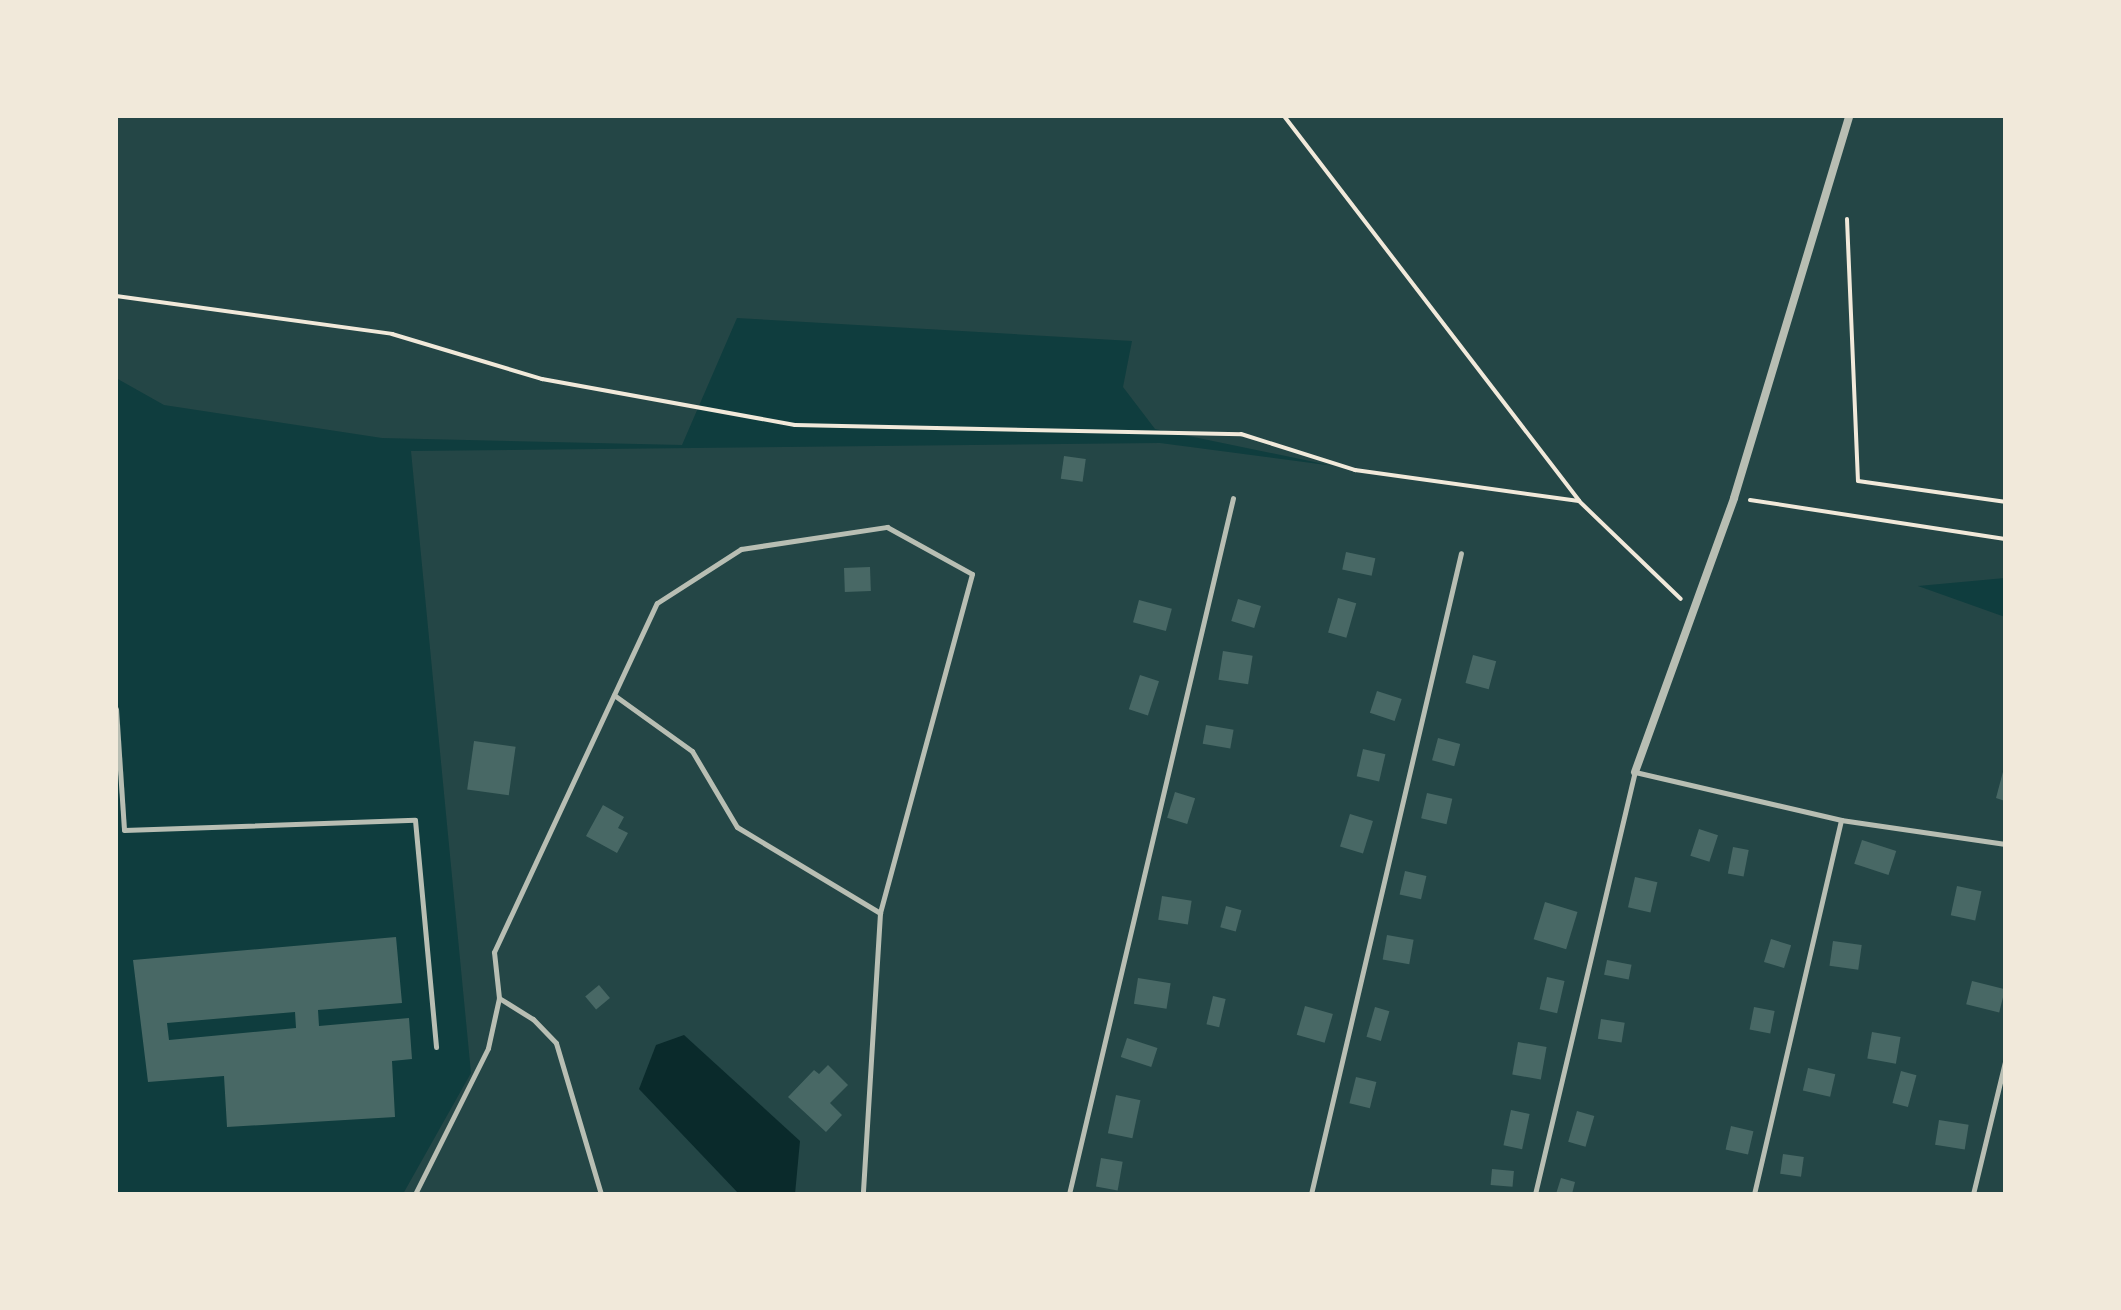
<!DOCTYPE html>
<html>
<head>
<meta charset="utf-8">
<style>
	body { margin:0 }
	#map { position:relative; width:2121px; height:1310px; overflow:hidden; background:#0f3d3e; font-family:Arial,sans-serif }
	div>[style] { position:absolute }
	[style*='--x'] { left:calc(var(--x)*1px); top:calc(var(--y)*1px); width:calc(var(--w)*1px); rotate:calc(var(--a)*1deg) }
	.green>* { inset:0; background:#244646 }
	.water>* { inset:0; background:#0a2a2b }
	.building>* { inset:0; background:#486865; transform-origin:0 0 }
	.path>* { height:4px; margin:-2px; padding:0 2px; transform-origin:2px; border-radius:2px; background:#f1e9da }
	.service>* { height:5px; margin:-2.5px; padding:0 2.5px; transform-origin:2.5px; border-radius:2.5px; background:#b8beb3 }
	.minor>* { height:8px; margin:-4px; padding:0 4px; transform-origin:4px; border-radius:4px; background:#b8beb3 }
	span { translate:-50% -50%; white-space:nowrap; text-align:center; line-height:1.15; -webkit-text-stroke:8px #f1e9da; paint-order:stroke }
	.frame { position:absolute; inset:0; border:118px solid #f1e9da; pointer-events:none }
</style>
</head>
<body>
<div id="map">
	<div class="green">
		<div style="clip-path:polygon(116px 116px,2005px 116px,2005px 578px,1918px 586px,2005px 617px,2005px 1194px,403px 1194px,471px 1073px,411px 451px,1160px 443px,1334px 466px,1155px 429px,1123px 387px,1132px 341px,737px 318px,682px 445px,382px 438px,164px 405px,116px 378px)"></div>
	</div>
	<div class="water">
		<div style="clip-path:polygon(684px 1035px,800px 1141px,795px 1194px,739px 1194px,639px 1089px,656px 1045px)"></div>
	</div>
	<div class="building">
		<div style="left:1064px;top:456px;width:22px;height:23px;rotate:8deg"></div>
		<div style="left:1346px;top:552px;width:30px;height:18px;rotate:12deg"></div>
		<div style="left:870px;top:567px;width:24px;height:26px;rotate:88deg"></div>
		<div style="left:1338px;top:598px;width:19px;height:36px;rotate:16deg"></div>
		<div style="left:1238px;top:599px;width:24px;height:23px;rotate:17deg"></div>
		<div style="left:1139px;top:600px;width:34px;height:23px;rotate:15deg"></div>
		<div style="left:1223px;top:651px;width:30px;height:29px;rotate:9deg"></div>
		<div style="left:1473px;top:655px;width:24px;height:29px;rotate:15deg"></div>
		<div style="left:1140px;top:675px;width:20px;height:36px;rotate:18deg"></div>
		<div style="left:1377px;top:691px;width:26px;height:23px;rotate:18deg"></div>
		<div style="left:1206px;top:725px;width:28px;height:19px;rotate:10deg"></div>
		<div style="left:1438px;top:738px;width:23px;height:23px;rotate:15deg"></div>
		<div style="left:474px;top:741px;width:42px;height:49px;rotate:8deg"></div>
		<div style="left:1363px;top:749px;width:23px;height:28px;rotate:13deg"></div>
		<div style="clip-path:polygon(2004px 768px,2005px 768px,2005px 801px,1996px 798px)"></div>
		<div style="left:1175px;top:792px;width:21px;height:27px;rotate:17deg"></div>
		<div style="left:1427px;top:793px;width:26px;height:26px;rotate:13deg"></div>
		<div style="clip-path:polygon(603px 805px,624px 817px,618px 828px,628px 833px,617px 853px,586px 836px)"></div>
		<div style="left:1350px;top:814px;width:24px;height:34px;rotate:17deg"></div>
		<div style="left:1699px;top:829px;width:20px;height:28px;rotate:18deg"></div>
		<div style="left:1862px;top:840px;width:36px;height:25px;rotate:18deg"></div>
		<div style="left:1733px;top:847px;width:16px;height:27px;rotate:11deg"></div>
		<div style="left:1405px;top:871px;width:22px;height:24px;rotate:13deg"></div>
		<div style="left:1635px;top:877px;width:23px;height:31px;rotate:13deg"></div>
		<div style="left:1957px;top:886px;width:25px;height:30px;rotate:12deg"></div>
		<div style="left:1162px;top:896px;width:30px;height:24px;rotate:9deg"></div>
		<div style="left:1545px;top:902px;width:34px;height:39px;rotate:17deg"></div>
		<div style="left:1226px;top:906px;width:16px;height:22px;rotate:15deg"></div>
		<div style="left:1387px;top:935px;width:27px;height:25px;rotate:10deg"></div>
		<div style="clip-path:polygon(evenodd,396px 937px,402px 1003px,318px 1010px,319px 1026px,409px 1018px,412px 1059px,392px 1061px,395px 1117px,227px 1127px,224px 1076px,148px 1082px,133px 960px,396px 937px,295px 1012px,296px 1028px,169px 1040px,167px 1023px,295px 1012px)"></div>
		<div style="left:1771px;top:939px;width:21px;height:24px;rotate:17deg"></div>
		<div style="left:1833px;top:941px;width:29px;height:25px;rotate:8deg"></div>
		<div style="left:1607px;top:960px;width:25px;height:15px;rotate:11deg"></div>
		<div style="left:1547px;top:977px;width:18px;height:33px;rotate:13deg"></div>
		<div style="left:1138px;top:978px;width:33px;height:26px;rotate:9deg"></div>
		<div style="left:1972px;top:981px;width:34px;height:24px;rotate:14deg"></div>
		<div style="left:599px;top:985px;width:17px;height:18px;rotate:50deg"></div>
		<div style="left:1213px;top:996px;width:13px;height:29px;rotate:13deg"></div>
		<div style="left:1305px;top:1006px;width:29px;height:30px;rotate:16deg"></div>
		<div style="left:1375px;top:1007px;width:15px;height:31px;rotate:16deg"></div>
		<div style="left:1754px;top:1007px;width:21px;height:23px;rotate:11deg"></div>
		<div style="left:1601px;top:1019px;width:24px;height:20px;rotate:9deg"></div>
		<div style="left:1872px;top:1032px;width:29px;height:27px;rotate:10deg"></div>
		<div style="left:1127px;top:1038px;width:32px;height:20px;rotate:18deg"></div>
		<div style="left:1518px;top:1042px;width:29px;height:33px;rotate:10deg"></div>
		<div style="clip-path:polygon(828px 1065px,848px 1085px,830px 1103px,842px 1115px,826px 1132px,788px 1097px,814px 1070px,819px 1074px)"></div>
		<div style="left:1808px;top:1068px;width:28px;height:23px;rotate:13deg"></div>
		<div style="left:1901px;top:1071px;width:16px;height:33px;rotate:15deg"></div>
		<div style="left:1356px;top:1077px;width:21px;height:27px;rotate:14deg"></div>
		<div style="left:1116px;top:1095px;width:25px;height:39px;rotate:12deg"></div>
		<div style="left:1511px;top:1110px;width:19px;height:36px;rotate:12deg"></div>
		<div style="left:1577px;top:1111px;width:18px;height:32px;rotate:16deg"></div>
		<div style="left:1939px;top:1120px;width:30px;height:25px;rotate:9deg"></div>
		<div style="left:1731px;top:1126px;width:23px;height:24px;rotate:13deg"></div>
		<div style="left:1783px;top:1154px;width:21px;height:20px;rotate:8deg"></div>
		<div style="left:1101px;top:1158px;width:22px;height:29px;rotate:10deg"></div>
		<div style="left:1492px;top:1169px;width:22px;height:16px;rotate:5deg"></div>
		<div style="clip-path:polygon(1561px 1178px,1575px 1182px,1572px 1194px,1556px 1194px)"></div>
	</div>
	<div class="path">
		<div style="--x:1284;--y:116;--w:485;--a:52.5"></div>
		<div style="--x:1847;--y:219;--w:262;--a:87.6"></div>
		<div style="--x:1858;--y:481;--w:148;--a:8.1"></div>
		<div style="--x:116;--y:296;--w:279;--a:7.8"></div>
		<div style="--x:392;--y:334;--w:157;--a:16.7"></div>
		<div style="--x:542;--y:379;--w:257;--a:10.3"></div>
		<div style="--x:795;--y:425;--w:446;--a:1.2"></div>
		<div style="--x:1241;--y:434;--w:120;--a:17.5"></div>
		<div style="--x:1355;--y:470;--w:226;--a:7.9"></div>
		<div style="--x:1579;--y:501;--w:141;--a:43.9"></div>
		<div style="--x:1750;--y:500;--w:258;--a:8.7"></div>
	</div>
	<div class="service">
		<div style="--x:614;--y:695;--w:96;--a:35.7"></div>
		<div style="--x:692;--y:751;--w:88;--a:59.4"></div>
		<div style="--x:737;--y:827;--w:167;--a:31"></div>
		<div style="--x:116;--y:709;--w:121;--a:86.2"></div>
		<div style="--x:124;--y:830;--w:291;--a:-2"></div>
		<div style="--x:415;--y:820;--w:228;--a:84.7"></div>
		<div style="--x:499;--y:998;--w:40;--a:32"></div>
		<div style="--x:533;--y:1019;--w:33;--a:46"></div>
		<div style="--x:556;--y:1043;--w:158;--a:73.4"></div>
		<div style="--x:415;--y:1194;--w:163;--a:-63.4"></div>
		<div style="--x:488;--y:1048;--w:51;--a:-77.6"></div>
		<div style="--x:499;--y:998;--w:46;--a:-96.2"></div>
		<div style="--x:494;--y:952;--w:385;--a:-65"></div>
		<div style="--x:657;--y:603;--w:100;--a:-32.7"></div>
		<div style="--x:741;--y:549;--w:148;--a:-8.6"></div>
		<div style="--x:887;--y:527;--w:97;--a:28.9"></div>
		<div style="--x:972;--y:574;--w:351;--a:105.2"></div>
		<div style="--x:880;--y:913;--w:282;--a:93.5"></div>
		<div style="--x:1069;--y:1194;--w:715;--a:-76.74"></div>
		<div style="--x:1311;--y:1194;--w:658;--a:-76.83"></div>
		<div style="--x:1535;--y:1194;--w:434;--a:-76.7"></div>
		<div style="--x:1635;--y:772;--w:212;--a:13.1"></div>
		<div style="--x:1841;--y:820;--w:166;--a:8.3"></div>
		<div style="--x:1754;--y:1194;--w:384;--a:-76.9"></div>
		<div style="--x:1973;--y:1194;--w:136;--a:-76.4"></div>
	</div>
	<div class="minor">
		<div style="--x:1635;--y:772;--w:291;--a:-70.1"></div>
		<div style="--x:1734;--y:498;--w:399;--a:-73.2"></div>
	</div>
	<div class="frame"></div>
</div>
</body>
</html>
